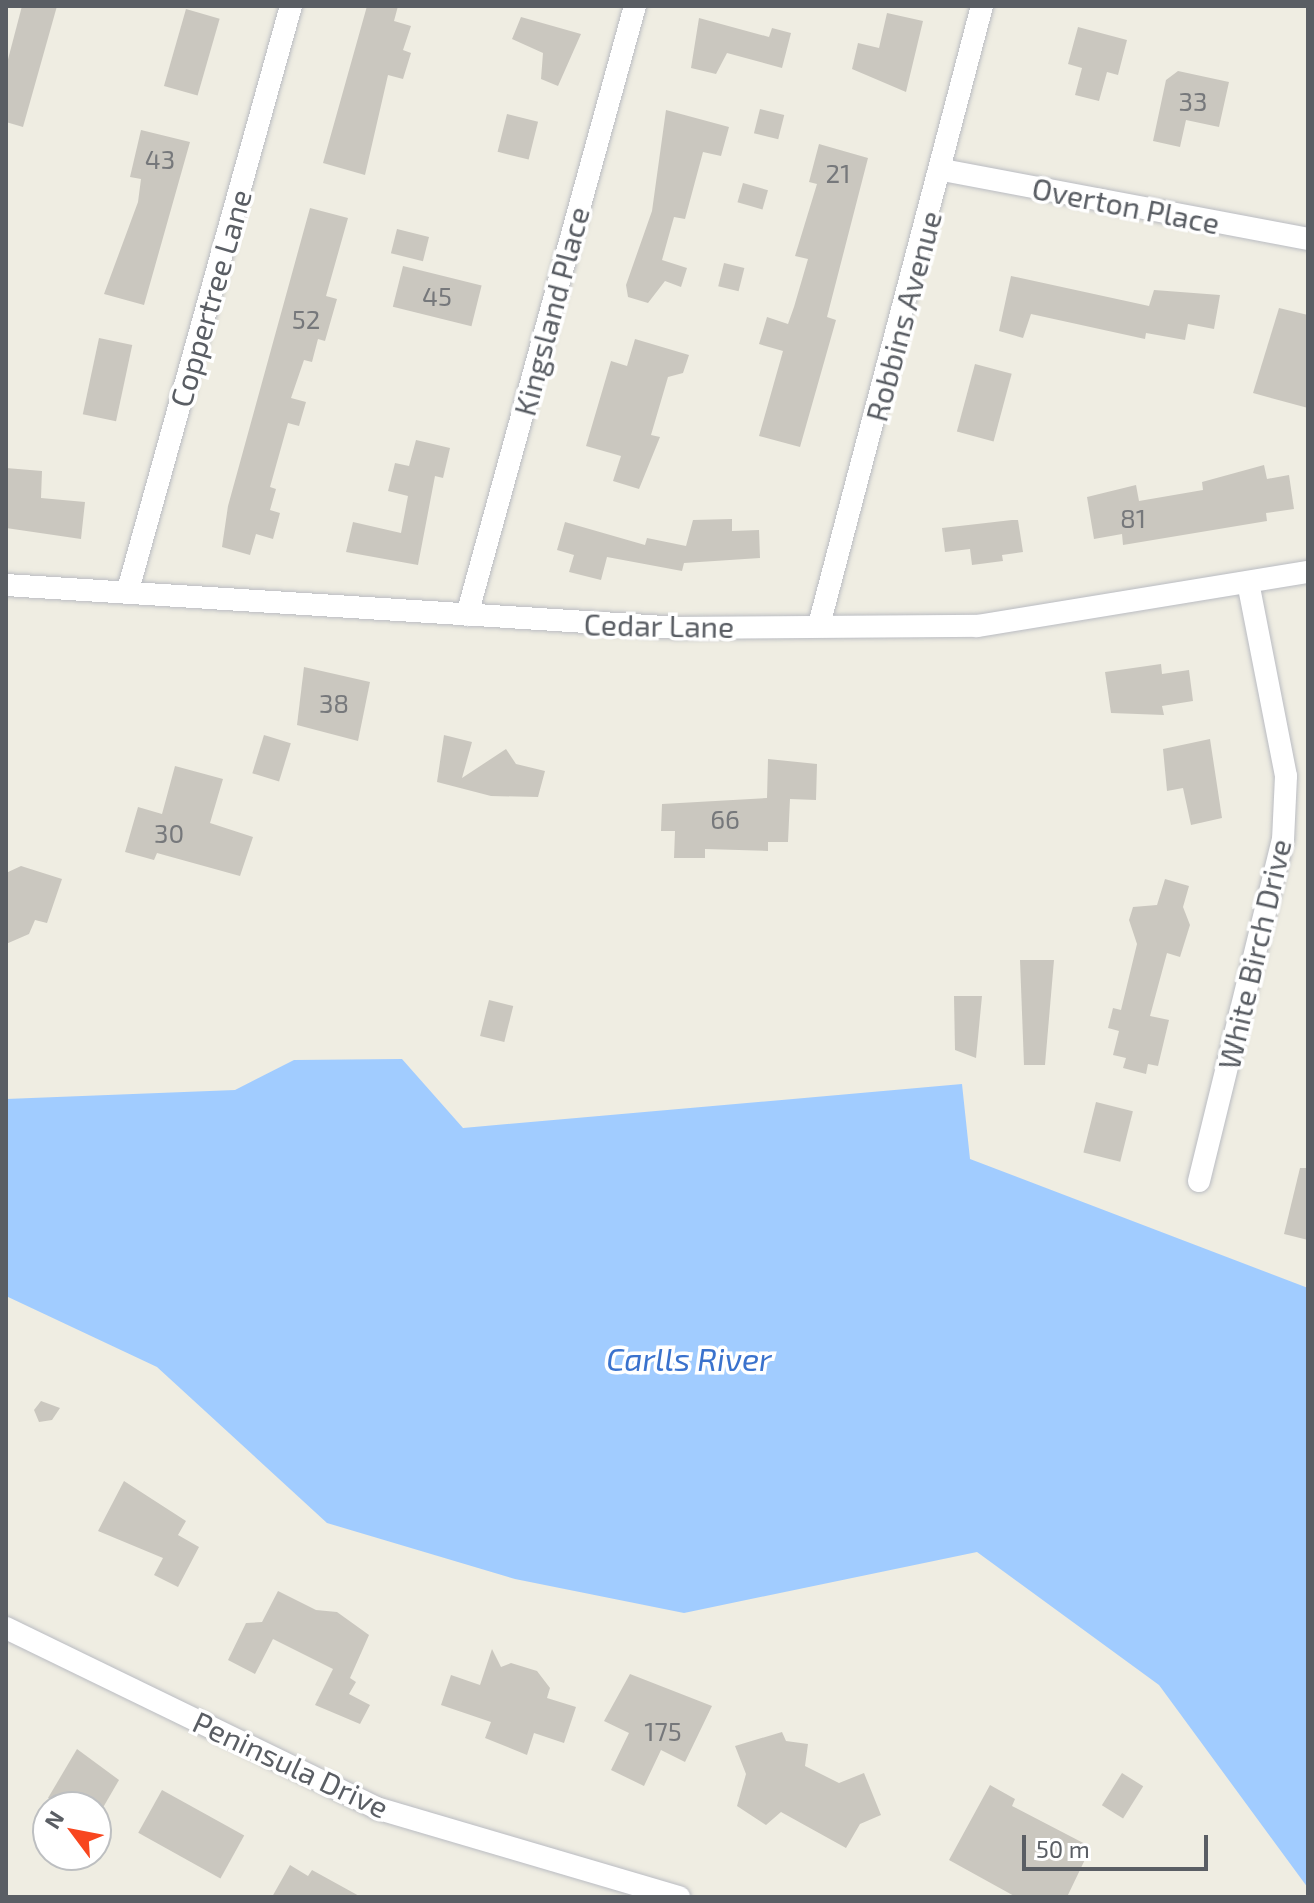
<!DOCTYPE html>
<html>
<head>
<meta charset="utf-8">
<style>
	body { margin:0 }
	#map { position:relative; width:1314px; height:1903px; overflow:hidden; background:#efede2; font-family:"Exo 2",sans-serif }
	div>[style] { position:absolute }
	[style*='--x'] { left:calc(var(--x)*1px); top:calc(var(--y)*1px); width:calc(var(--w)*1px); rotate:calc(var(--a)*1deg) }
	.water>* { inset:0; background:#a1ccff }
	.building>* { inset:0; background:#cac7bf; transform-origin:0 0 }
	.roads { filter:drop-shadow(0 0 2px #babcc2) drop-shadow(0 0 2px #babcc2) }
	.street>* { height:22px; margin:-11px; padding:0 11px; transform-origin:11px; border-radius:11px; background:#fff }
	span { translate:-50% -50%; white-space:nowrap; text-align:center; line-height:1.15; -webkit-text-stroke:7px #fff; paint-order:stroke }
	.number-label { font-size:26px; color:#76787b }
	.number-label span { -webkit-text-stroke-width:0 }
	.street-label { font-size:30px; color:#5a5e64 }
	.water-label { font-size:32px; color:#3a72cd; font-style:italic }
	.frame { position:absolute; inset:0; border:8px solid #5a5e64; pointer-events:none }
	.north { position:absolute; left:32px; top:1791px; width:80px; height:80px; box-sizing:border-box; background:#fff; border:2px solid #bdbfc1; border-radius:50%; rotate:302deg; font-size:22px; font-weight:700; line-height:32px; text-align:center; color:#5a5e64 }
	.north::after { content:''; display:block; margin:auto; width:28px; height:36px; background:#f8461f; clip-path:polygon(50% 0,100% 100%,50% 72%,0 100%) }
	.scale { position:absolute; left:1022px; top:1835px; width:186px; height:36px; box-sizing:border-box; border:4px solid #5a5e64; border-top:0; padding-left:10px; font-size:24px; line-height:28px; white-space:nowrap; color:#5a5e64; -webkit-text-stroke:6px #fff; paint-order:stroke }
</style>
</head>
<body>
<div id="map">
	<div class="water">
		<div style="clip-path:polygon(402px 1059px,463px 1128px,962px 1084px,970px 1159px,1308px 1288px,1308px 1888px,1159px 1685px,977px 1552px,684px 1613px,515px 1579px,327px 1523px,157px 1367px,6px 1296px,6px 1099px,235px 1090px,294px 1060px)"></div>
	</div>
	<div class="building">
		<div style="clip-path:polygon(22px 6px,57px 6px,23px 127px,6px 122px,6px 67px)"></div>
		<div style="clip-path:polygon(367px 6px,398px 6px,394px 21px,411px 26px,403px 50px,411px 53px,403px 79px,388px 75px,365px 175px,323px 163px)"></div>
		<div style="left:186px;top:9px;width:35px;height:80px;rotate:16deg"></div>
		<div style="clip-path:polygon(887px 13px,923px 21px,906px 92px,852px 69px,858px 43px,879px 48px)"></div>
		<div style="clip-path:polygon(521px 17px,581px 34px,558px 86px,541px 79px,543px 53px,512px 39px)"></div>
		<div style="clip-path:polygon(699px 18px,769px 37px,772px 28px,791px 33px,782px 68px,727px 53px,716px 74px,691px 68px)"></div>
		<div style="clip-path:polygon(1078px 27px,1127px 40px,1118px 75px,1107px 72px,1099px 101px,1075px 95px,1082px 68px,1068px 64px)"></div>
		<div style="clip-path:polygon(1178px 71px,1229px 82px,1219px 127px,1186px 120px,1180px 147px,1153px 141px,1166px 80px)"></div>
		<div style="left:760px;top:109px;width:25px;height:25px;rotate:14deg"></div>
		<div style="clip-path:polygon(666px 110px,729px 127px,721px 156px,703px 152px,685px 219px,674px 217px,662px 260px,687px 268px,681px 287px,665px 281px,648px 303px,628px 297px,626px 285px,652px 211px)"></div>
		<div style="left:507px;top:114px;width:32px;height:39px;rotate:14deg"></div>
		<div style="clip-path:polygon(141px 130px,190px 142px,144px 305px,104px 294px,138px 202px,141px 179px,130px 177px)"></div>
		<div style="clip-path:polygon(819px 144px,868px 158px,827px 317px,836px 320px,800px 447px,759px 436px,783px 351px,759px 344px,767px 317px,788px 324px,794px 307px,808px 259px,795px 256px,817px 184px,809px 182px)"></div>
		<div style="left:743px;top:183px;width:26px;height:20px;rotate:16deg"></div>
		<div style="clip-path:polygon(310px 208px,348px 218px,326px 296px,337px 299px,325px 341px,318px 339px,312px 362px,304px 360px,291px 398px,306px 402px,299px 426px,288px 423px,270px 487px,276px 489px,270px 510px,280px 513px,273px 539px,256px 534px,250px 555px,222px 547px,228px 506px)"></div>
		<div style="left:397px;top:229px;width:33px;height:25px;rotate:14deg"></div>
		<div style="left:724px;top:263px;width:21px;height:24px;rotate:14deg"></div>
		<div style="left:403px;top:266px;width:81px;height:42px;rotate:14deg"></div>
		<div style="clip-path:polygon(1011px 276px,1149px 306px,1154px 290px,1220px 295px,1214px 329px,1188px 324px,1185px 340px,1146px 333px,1145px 339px,1031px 314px,1023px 338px,999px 331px)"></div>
		<div style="clip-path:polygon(1279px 308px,1308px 315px,1308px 408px,1253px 393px)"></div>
		<div style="left:99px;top:338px;width:34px;height:78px;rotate:12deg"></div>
		<div style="clip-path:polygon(635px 339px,689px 355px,683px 373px,668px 377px,651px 435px,660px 437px,639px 489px,613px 481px,621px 456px,586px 446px,611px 361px,627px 366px)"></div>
		<div style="left:975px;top:364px;width:38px;height:70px;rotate:15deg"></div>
		<div style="clip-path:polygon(416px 440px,450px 448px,443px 478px,435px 476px,418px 565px,346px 552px,353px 522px,401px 533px,408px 496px,388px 491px,395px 463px,409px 466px)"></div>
		<div style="clip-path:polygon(1264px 465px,1267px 479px,1289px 475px,1294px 509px,1266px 513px,1267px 521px,1123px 545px,1122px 534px,1094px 539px,1087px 497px,1136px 485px,1139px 501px,1203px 490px,1202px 482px)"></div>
		<div style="clip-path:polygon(6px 468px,42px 471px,41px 498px,85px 502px,81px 539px,6px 528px)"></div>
		<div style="clip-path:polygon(732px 519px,732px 531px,759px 530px,760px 558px,684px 563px,682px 571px,607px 557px,601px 580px,569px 572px,574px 555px,557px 550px,565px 522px,645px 545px,647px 538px,686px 546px,693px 520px)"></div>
		<div style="clip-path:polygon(1012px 520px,1018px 520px,1023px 552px,1002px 555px,1003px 561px,972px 565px,970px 549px,945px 552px,942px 528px)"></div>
		<div style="clip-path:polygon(1161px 664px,1162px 674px,1189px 670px,1193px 701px,1162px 706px,1164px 715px,1111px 713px,1105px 672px)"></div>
		<div style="clip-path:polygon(304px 667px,370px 682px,358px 741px,297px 725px)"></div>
		<div style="left:264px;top:735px;width:28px;height:40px;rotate:17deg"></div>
		<div style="clip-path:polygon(444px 735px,472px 742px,462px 778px,506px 749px,516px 764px,545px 771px,538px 797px,491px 796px,437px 782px)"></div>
		<div style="clip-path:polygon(1210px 739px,1222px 818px,1191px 825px,1183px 788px,1167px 791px,1163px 749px)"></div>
		<div style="clip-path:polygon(768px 759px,817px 764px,816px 800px,790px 799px,788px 842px,768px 842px,768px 851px,705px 849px,705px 858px,674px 858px,675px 831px,661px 831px,662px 804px,767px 798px)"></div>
		<div style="clip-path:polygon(175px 766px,223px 779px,210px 823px,253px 837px,240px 876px,157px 853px,154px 860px,125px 852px,138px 807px,162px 814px)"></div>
		<div style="clip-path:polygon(21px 866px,62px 879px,47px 923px,35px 920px,29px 934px,6px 944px,6px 873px)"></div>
		<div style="clip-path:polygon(1165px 879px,1189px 886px,1183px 907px,1190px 925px,1180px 957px,1167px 953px,1150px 1016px,1169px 1020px,1158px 1066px,1148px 1064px,1146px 1074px,1123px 1068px,1126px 1058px,1113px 1055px,1119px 1031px,1108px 1028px,1113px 1008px,1121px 1010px,1137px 944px,1129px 920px,1133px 907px,1157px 905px)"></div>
		<div style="clip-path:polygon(1020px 960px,1054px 960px,1045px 1065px,1024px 1065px)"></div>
		<div style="clip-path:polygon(954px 996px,982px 996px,976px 1058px,955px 1050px)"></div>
		<div style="left:489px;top:1000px;width:25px;height:37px;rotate:14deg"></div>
		<div style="left:1096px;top:1102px;width:38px;height:52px;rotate:14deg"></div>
		<div style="clip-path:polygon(1300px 1168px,1308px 1168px,1308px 1240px,1284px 1234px)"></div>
		<div style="clip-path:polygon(41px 1401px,60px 1408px,52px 1420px,39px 1422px,34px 1410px)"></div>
		<div style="clip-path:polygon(124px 1481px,186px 1521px,178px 1535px,199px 1547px,178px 1587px,154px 1575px,163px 1558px,98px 1531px)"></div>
		<div style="clip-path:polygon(278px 1591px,316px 1610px,337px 1612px,369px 1635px,350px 1678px,356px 1682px,349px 1694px,370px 1705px,360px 1724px,315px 1705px,333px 1669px,273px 1639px,255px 1674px,228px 1660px,246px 1623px,262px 1622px)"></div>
		<div style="clip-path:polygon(492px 1649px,501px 1667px,511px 1663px,537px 1671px,550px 1688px,547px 1698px,576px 1707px,564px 1743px,534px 1733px,527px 1755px,485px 1738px,491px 1722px,441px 1705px,451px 1675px,480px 1685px)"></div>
		<div style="clip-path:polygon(630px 1674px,712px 1706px,685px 1762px,661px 1750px,644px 1786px,611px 1770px,629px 1733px,604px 1721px)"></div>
		<div style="clip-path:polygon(782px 1732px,786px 1741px,808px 1744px,805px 1766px,839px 1783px,864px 1773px,881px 1815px,860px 1824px,846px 1848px,781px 1812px,766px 1825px,737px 1806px,746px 1774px,735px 1746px)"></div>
		<div style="clip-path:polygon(77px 1749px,119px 1780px,101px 1811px,48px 1798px)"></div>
		<div style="left:1122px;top:1773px;width:25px;height:38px;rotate:32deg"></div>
		<div style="clip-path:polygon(990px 1785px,1015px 1799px,1012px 1806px,1091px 1847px,1067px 1897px,1016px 1897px,949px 1860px)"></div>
		<div style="left:162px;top:1790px;width:94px;height:49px;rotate:29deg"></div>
		<div style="clip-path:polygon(290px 1865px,308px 1876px,312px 1870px,361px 1897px,272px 1897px)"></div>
	</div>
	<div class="roads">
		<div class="street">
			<div style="--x:943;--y:170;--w:371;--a:10.7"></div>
			<div style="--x:6;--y:585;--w:675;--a:3.65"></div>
			<div style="--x:680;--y:628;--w:297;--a:-0.4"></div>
			<div style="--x:977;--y:626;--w:335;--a:-9.3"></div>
			<div style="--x:128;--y:590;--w:606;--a:-74.41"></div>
			<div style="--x:467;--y:615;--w:632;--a:-74.58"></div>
			<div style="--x:819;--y:625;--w:640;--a:-75.25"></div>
			<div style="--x:1199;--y:1181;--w:351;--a:-76.2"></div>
			<div style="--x:1283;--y:840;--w:64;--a:-87.3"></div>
			<div style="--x:1286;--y:776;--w:197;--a:-101.1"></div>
			<div style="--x:6;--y:1628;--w:411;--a:25.9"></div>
			<div style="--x:376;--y:1808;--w:316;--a:16.4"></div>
		</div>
	</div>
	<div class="number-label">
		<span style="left:1193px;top:101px">33</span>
		<span style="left:160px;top:159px">43</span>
		<span style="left:838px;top:173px">21</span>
		<span style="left:437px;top:296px">45</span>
		<span style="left:306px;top:319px">52</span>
		<span style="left:1133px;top:518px">81</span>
		<span style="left:334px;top:703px">38</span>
		<span style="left:725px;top:819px">66</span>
		<span style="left:169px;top:833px">30</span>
		<span style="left:663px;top:1731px">175</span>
	</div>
	<div class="street-label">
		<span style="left:1126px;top:205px;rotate:11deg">Overton Place</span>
		<span style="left:210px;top:298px;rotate:-74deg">Coppertree Lane</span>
		<span style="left:551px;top:311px;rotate:-75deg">Kingsland Place</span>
		<span style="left:903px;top:316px;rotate:-75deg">Robbins Avenue</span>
		<span style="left:659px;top:625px;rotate:1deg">Cedar Lane</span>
		<span style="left:1254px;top:954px;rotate:-77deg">White Birch Drive</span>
		<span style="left:291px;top:1764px;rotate:25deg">Peninsula Drive</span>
	</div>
	<div class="water-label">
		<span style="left:689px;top:1358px">Carlls River</span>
	</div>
	<div class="frame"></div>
	<div class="north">N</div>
	<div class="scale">50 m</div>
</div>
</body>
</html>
